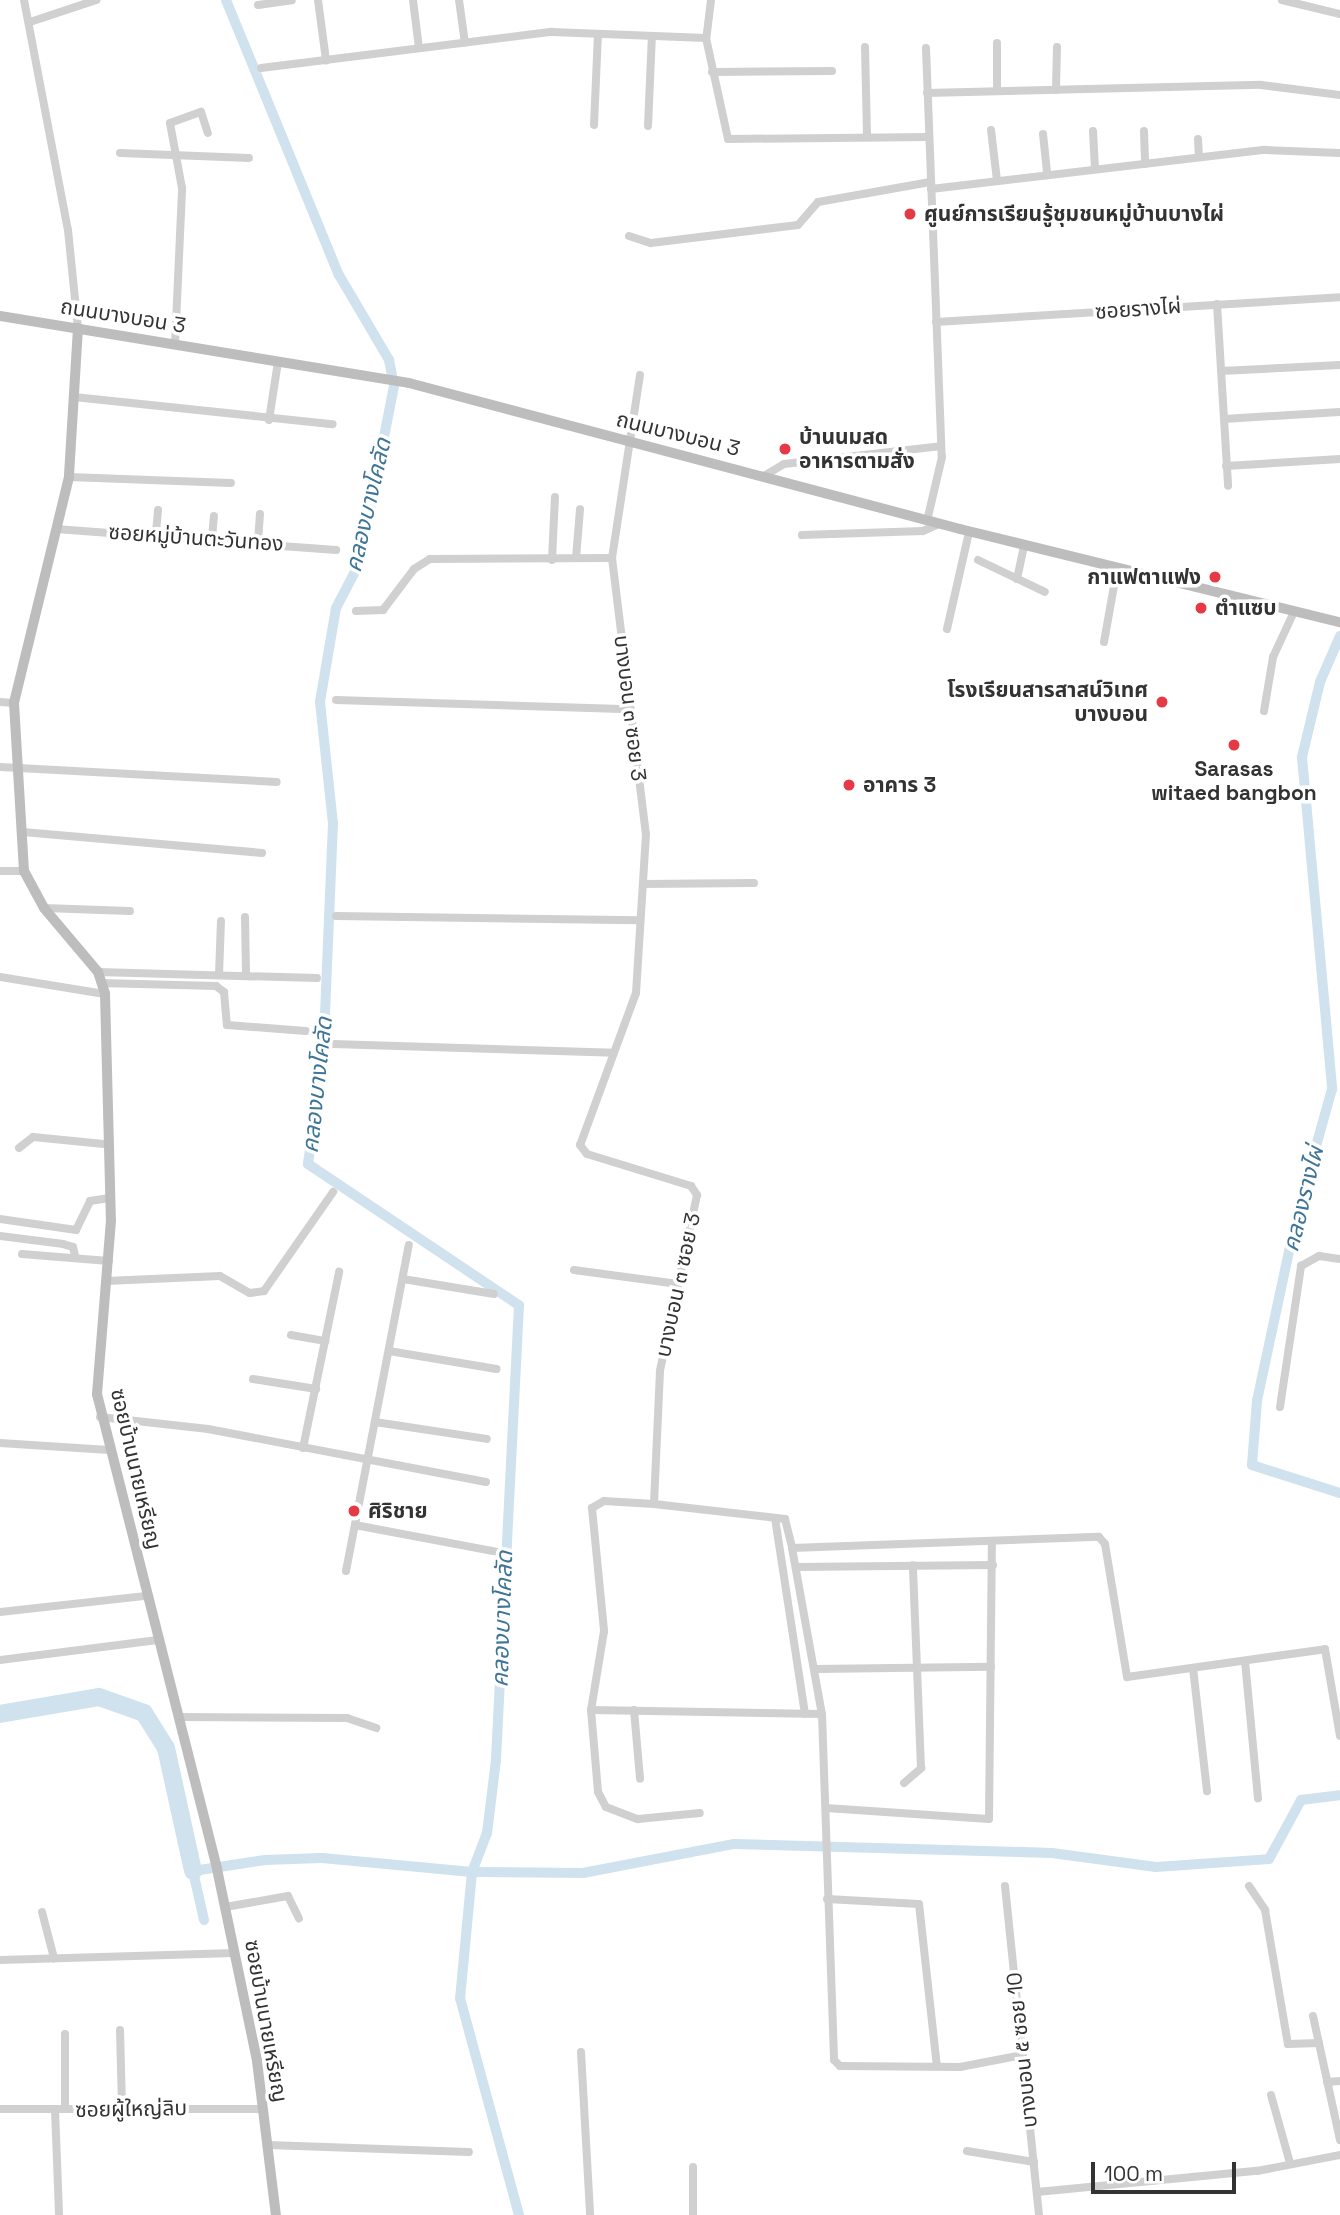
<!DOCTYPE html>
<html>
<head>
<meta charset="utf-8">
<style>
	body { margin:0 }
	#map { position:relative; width:1340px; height:2215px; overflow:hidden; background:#fff; font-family:"Space Grotesk","Noto Sans Thai",sans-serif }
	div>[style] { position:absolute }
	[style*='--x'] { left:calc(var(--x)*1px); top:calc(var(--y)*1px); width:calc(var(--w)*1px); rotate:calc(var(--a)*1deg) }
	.canal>* { height:10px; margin:-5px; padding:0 5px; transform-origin:5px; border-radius:5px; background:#cfe2ee }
	.river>* { height:18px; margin:-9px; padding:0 9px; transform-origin:9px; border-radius:9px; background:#cfe2ee }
	.street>* { height:8px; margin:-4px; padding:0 4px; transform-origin:4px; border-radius:4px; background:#d0d0d0 }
	.secondary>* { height:10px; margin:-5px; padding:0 5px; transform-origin:5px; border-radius:5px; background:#bdbdbd }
	.dots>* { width:19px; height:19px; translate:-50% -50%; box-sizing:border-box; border:4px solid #fff; border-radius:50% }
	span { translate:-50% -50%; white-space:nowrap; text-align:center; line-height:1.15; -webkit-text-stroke:7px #fff; paint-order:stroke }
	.poi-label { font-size:21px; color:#333; font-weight:700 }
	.left { translate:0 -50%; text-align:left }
	.right { translate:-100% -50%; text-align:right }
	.street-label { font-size:21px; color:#333 }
	.water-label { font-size:23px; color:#3f7597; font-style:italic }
	.scale { position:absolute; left:1091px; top:2162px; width:145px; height:32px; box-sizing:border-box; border:4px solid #333; border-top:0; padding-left:9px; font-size:21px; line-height:24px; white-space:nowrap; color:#333; -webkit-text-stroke:5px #fff; paint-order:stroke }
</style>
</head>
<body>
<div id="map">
	<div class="canal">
		<div style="--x:226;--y:0;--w:297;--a:67.7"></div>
		<div style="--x:339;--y:275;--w:99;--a:59.5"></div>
		<div style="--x:389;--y:360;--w:26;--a:79"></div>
		<div style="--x:394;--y:386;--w:181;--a:101.1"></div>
		<div style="--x:359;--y:564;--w:50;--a:117.6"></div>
		<div style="--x:336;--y:608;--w:95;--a:99.7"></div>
		<div style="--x:320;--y:702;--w:122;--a:83.9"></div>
		<div style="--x:333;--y:823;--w:235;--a:92.4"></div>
		<div style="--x:323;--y:1058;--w:107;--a:98.1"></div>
		<div style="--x:308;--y:1164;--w:254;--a:33.8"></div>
		<div style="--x:519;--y:1305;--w:456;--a:92.9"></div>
		<div style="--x:496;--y:1760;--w:74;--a:97"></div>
		<div style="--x:487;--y:1833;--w:42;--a:111"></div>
		<div style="--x:472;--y:1872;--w:127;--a:95.4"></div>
		<div style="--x:460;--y:1998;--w:225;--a:74.8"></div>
		<div style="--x:1340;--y:636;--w:50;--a:113.5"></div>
		<div style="--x:1320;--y:682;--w:77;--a:103.5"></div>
		<div style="--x:1302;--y:757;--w:333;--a:84.8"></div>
		<div style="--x:1332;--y:1089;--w:130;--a:105.6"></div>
		<div style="--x:1297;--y:1214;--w:191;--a:102.1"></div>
		<div style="--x:1257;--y:1401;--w:64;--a:94.5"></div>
		<div style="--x:1252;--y:1465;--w:92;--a:17.7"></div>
		<div style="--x:204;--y:1920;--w:50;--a:-102.7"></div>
		<div style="--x:193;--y:1871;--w:73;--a:-8.7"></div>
		<div style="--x:265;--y:1860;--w:57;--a:-2"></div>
		<div style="--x:322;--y:1858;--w:151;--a:5.3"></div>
		<div style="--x:472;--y:1872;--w:111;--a:0.5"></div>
		<div style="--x:583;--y:1873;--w:154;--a:-10.9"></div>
		<div style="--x:734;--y:1844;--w:318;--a:1.6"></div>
		<div style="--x:1052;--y:1853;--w:105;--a:7.7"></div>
		<div style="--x:1156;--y:1867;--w:113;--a:-4"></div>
		<div style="--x:1269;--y:1859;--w:67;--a:-61.5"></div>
		<div style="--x:1301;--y:1800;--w:39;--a:-7"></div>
	</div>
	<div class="river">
		<div style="--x:0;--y:1714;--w:100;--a:-9.7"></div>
		<div style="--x:99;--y:1697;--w:48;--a:19.6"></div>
		<div style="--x:144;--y:1713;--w:41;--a:57.8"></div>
		<div style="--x:166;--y:1748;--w:126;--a:77.6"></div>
	</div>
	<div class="street">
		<div style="--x:24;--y:0;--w:234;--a:79.2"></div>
		<div style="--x:68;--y:230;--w:99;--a:84.2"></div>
		<div style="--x:318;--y:0;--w:61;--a:82.4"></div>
		<div style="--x:413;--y:0;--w:48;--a:82.9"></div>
		<div style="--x:459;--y:0;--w:43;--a:82.1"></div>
		<div style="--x:711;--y:0;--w:38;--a:97"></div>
		<div style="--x:706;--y:38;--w:103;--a:77.7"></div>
		<div style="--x:728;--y:139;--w:201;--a:-0.6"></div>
		<div style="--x:1282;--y:0;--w:60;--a:13.6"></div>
		<div style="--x:258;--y:5;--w:34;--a:-8"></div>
		<div style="--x:30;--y:22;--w:70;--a:-18.4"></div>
		<div style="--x:865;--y:47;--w:89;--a:88.7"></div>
		<div style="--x:926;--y:48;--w:409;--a:87.8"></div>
		<div style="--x:942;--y:457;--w:66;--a:103.2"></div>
		<div style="--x:261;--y:68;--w:293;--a:-7.1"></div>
		<div style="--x:552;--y:32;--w:154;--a:2.2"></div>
		<div style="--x:712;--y:72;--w:120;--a:-0.5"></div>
		<div style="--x:1056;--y:90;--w:43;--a:-88.7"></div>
		<div style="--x:997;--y:91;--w:48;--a:-90"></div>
		<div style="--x:927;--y:93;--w:334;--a:-1.4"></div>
		<div style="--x:1261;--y:85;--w:80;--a:7.2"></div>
		<div style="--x:594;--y:125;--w:90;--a:-87.5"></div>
		<div style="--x:648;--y:126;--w:90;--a:-87.5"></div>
		<div style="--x:991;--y:130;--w:50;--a:83.2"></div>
		<div style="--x:1093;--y:131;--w:37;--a:87"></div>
		<div style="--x:1144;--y:131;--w:33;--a:88"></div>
		<div style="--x:1043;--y:134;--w:39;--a:84"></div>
		<div style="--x:1198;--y:139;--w:17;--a:87"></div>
		<div style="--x:120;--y:153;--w:129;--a:2.2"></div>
		<div style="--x:931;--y:189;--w:336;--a:-6.7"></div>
		<div style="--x:1265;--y:150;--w:75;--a:2.3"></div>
		<div style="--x:629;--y:236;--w:23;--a:18"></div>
		<div style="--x:651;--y:243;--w:148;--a:-7"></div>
		<div style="--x:798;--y:225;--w:30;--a:-49"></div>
		<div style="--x:818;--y:202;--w:114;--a:-10.1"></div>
		<div style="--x:1217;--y:304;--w:182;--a:86.5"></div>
		<div style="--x:936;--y:322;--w:405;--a:-3.5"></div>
		<div style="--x:175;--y:345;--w:157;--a:-87.4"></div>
		<div style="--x:182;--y:188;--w:66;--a:-100.5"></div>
		<div style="--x:170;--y:123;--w:33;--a:-20"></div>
		<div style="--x:201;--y:112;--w:22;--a:72"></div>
		<div style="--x:1221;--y:371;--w:119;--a:-2.9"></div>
		<div style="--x:640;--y:375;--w:185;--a:98.7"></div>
		<div style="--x:612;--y:558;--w:278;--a:83"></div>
		<div style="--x:646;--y:834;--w:159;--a:93.6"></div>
		<div style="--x:636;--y:993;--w:162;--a:110.2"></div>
		<div style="--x:580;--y:1145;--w:11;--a:52"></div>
		<div style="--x:587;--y:1154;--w:109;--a:17.1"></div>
		<div style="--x:691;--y:1186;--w:11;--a:56"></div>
		<div style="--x:697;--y:1195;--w:180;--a:101.9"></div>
		<div style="--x:660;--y:1371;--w:133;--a:92.6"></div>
		<div style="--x:654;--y:1504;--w:50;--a:-176.6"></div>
		<div style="--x:604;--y:1501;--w:14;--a:150"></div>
		<div style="--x:592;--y:1508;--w:124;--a:84.4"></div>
		<div style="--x:604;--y:1631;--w:80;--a:99.3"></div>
		<div style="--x:591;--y:1710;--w:82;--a:85.1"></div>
		<div style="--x:598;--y:1792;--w:17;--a:62"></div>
		<div style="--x:606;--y:1807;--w:34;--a:21"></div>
		<div style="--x:638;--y:1819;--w:62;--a:-5.5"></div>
		<div style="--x:74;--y:397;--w:260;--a:6"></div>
		<div style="--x:1224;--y:419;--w:116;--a:-3.5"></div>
		<div style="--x:269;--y:420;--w:59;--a:-81.2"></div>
		<div style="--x:1226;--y:466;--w:114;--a:-3.5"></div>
		<div style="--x:764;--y:476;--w:23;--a:-31"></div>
		<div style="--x:784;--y:464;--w:158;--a:-6.5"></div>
		<div style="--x:69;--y:477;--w:162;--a:2.1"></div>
		<div style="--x:56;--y:529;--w:281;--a:4.3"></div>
		<div style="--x:156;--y:533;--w:23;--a:-85"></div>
		<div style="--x:802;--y:535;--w:121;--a:-1.9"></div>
		<div style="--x:923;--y:531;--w:17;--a:-24"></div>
		<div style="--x:212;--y:538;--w:22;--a:-85"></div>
		<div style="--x:258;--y:542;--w:28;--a:-86"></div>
		<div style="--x:576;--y:558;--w:49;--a:-85.3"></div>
		<div style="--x:552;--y:560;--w:63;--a:-87.3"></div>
		<div style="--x:978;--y:560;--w:74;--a:25.5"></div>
		<div style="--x:1017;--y:579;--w:34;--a:-78"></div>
		<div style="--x:356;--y:611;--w:27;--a:-2"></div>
		<div style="--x:383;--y:610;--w:51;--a:-52.9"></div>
		<div style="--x:414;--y:569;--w:19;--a:-32"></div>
		<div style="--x:430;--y:559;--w:182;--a:-0.3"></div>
		<div style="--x:947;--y:629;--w:99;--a:-77.2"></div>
		<div style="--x:1104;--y:642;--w:74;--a:-79.9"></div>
		<div style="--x:336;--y:700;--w:294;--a:1.8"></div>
		<div style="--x:0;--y:702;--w:14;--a:4"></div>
		<div style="--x:1264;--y:711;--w:55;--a:-80.5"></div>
		<div style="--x:1273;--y:657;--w:47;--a:-65.1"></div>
		<div style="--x:0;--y:767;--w:277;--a:3.1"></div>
		<div style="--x:23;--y:832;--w:240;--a:5"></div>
		<div style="--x:0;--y:871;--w:24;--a:0"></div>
		<div style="--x:643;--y:884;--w:111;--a:-0.5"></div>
		<div style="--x:44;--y:908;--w:86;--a:2"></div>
		<div style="--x:336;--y:916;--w:304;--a:0.8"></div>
		<div style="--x:245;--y:917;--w:59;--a:89"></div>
		<div style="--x:98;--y:972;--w:219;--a:1.6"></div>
		<div style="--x:219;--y:975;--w:54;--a:-87.9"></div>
		<div style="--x:0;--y:977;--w:106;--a:9.2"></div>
		<div style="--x:101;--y:983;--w:115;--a:1.5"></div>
		<div style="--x:216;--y:986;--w:10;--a:37"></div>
		<div style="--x:224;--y:992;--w:33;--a:85"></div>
		<div style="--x:227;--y:1025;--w:79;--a:4.3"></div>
		<div style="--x:333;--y:1044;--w:281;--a:1.8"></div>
		<div style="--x:19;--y:1148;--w:18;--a:-38"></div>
		<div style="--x:33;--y:1137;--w:71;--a:5.6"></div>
		<div style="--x:0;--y:1219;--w:77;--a:8.2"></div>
		<div style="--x:76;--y:1230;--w:32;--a:-64"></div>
		<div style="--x:90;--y:1201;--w:18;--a:-9"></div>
		<div style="--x:0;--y:1236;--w:64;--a:7.2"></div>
		<div style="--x:63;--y:1244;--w:10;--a:17"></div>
		<div style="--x:73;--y:1247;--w:9;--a:77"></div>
		<div style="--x:22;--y:1254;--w:87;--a:4.6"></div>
		<div style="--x:574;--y:1270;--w:105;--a:7.7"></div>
		<div style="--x:403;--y:1279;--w:92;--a:9.4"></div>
		<div style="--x:106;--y:1281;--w:114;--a:-2.5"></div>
		<div style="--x:220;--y:1276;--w:34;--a:30"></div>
		<div style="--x:250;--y:1293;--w:14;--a:-8"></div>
		<div style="--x:264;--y:1291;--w:121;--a:-55.1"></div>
		<div style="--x:291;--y:1335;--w:35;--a:10"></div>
		<div style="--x:389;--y:1351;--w:109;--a:9.5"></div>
		<div style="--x:253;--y:1379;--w:64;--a:9"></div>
		<div style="--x:1280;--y:1407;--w:143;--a:-81.5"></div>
		<div style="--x:1301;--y:1266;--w:21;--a:-29"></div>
		<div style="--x:1319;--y:1256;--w:21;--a:8"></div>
		<div style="--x:100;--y:1417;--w:109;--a:6.3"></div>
		<div style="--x:208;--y:1429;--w:283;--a:10.8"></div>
		<div style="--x:375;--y:1422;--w:113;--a:8.6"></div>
		<div style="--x:0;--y:1443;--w:109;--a:3.7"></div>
		<div style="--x:303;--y:1448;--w:180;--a:-78.4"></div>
		<div style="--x:654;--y:1504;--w:132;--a:6.5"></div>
		<div style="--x:785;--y:1519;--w:30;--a:76"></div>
		<div style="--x:792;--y:1548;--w:307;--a:-2.1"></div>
		<div style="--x:1099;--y:1537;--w:9;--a:49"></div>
		<div style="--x:1105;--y:1544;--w:135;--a:80.6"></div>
		<div style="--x:1127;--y:1677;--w:200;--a:-8"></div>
		<div style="--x:1325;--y:1649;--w:88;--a:80.2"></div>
		<div style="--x:775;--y:1518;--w:198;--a:81.3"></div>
		<div style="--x:355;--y:1525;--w:146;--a:10.7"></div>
		<div style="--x:792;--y:1548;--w:169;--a:79.8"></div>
		<div style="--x:822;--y:1714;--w:346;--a:88"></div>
		<div style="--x:834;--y:2060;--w:8;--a:45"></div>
		<div style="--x:840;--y:2066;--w:120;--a:0.5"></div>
		<div style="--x:960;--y:2067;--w:64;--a:-10.8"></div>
		<div style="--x:796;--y:1567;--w:197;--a:-0.6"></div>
		<div style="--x:346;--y:1571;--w:332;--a:-79.1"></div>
		<div style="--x:0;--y:1612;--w:147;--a:-6.3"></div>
		<div style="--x:0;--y:1660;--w:159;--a:-7.2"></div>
		<div style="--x:1245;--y:1661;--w:138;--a:84.6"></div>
		<div style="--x:1193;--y:1668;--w:124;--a:83.5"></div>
		<div style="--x:816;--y:1669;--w:175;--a:-0.7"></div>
		<div style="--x:591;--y:1710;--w:231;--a:1"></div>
		<div style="--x:634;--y:1710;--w:69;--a:85"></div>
		<div style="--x:178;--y:1717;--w:169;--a:0.3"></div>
		<div style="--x:347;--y:1718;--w:31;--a:19"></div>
		<div style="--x:904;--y:1783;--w:23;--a:-41"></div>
		<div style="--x:921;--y:1768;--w:203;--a:-92.3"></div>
		<div style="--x:826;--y:1808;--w:163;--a:3.9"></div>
		<div style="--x:989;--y:1819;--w:274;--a:-89.4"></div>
		<div style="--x:1005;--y:1886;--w:331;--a:84.1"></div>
		<div style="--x:1249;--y:1886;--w:29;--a:56"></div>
		<div style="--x:1265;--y:1910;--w:136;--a:80.3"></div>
		<div style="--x:1288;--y:2044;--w:31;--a:-2"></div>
		<div style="--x:827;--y:1899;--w:92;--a:3.1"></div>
		<div style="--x:919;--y:1904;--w:163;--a:83.7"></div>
		<div style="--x:225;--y:1907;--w:64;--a:-9.9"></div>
		<div style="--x:288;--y:1896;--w:25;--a:64"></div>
		<div style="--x:42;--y:1912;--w:48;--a:75.4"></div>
		<div style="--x:0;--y:1960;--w:235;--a:-1.7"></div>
		<div style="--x:1313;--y:2016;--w:127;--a:77.7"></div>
		<div style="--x:120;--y:2030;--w:78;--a:88.5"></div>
		<div style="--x:581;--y:2052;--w:163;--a:86.8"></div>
		<div style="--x:1327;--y:2082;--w:13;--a:-4"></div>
		<div style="--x:1271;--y:2095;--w:71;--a:74.4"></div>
		<div style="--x:0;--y:2109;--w:263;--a:0"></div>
		<div style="--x:55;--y:2109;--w:106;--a:87.8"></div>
		<div style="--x:65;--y:2109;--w:75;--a:-90"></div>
		<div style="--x:268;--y:2145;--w:201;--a:2"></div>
		<div style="--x:967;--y:2151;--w:68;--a:9.3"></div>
		<div style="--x:693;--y:2167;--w:48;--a:90"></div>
		<div style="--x:1037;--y:2192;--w:221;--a:-5.5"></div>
		<div style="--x:1257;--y:2171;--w:85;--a:-10.9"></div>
	</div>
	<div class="secondary">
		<div style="--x:0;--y:316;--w:414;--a:9.3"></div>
		<div style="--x:409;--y:383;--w:570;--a:14.84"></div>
		<div style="--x:960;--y:529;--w:391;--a:13.8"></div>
		<div style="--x:78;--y:328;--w:149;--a:93.5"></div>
		<div style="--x:69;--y:477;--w:233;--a:103.7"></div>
		<div style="--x:14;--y:703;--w:168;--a:86.6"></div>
		<div style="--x:24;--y:871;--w:42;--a:61.6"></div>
		<div style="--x:44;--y:908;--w:84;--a:49.8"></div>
		<div style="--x:98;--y:972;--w:23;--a:72"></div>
		<div style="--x:105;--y:994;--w:226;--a:88.5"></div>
		<div style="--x:111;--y:1220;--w:175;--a:94.6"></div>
		<div style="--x:97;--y:1394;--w:490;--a:75.8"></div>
		<div style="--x:217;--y:1869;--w:196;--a:78.2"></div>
		<div style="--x:257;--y:2061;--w:155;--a:83"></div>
	</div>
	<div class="dots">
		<div style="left:910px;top:214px;background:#e63946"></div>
		<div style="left:785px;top:449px;background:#e63946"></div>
		<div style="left:1215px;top:577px;background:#e63946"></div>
		<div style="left:1201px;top:608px;background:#e63946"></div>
		<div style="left:1162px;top:702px;background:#e63946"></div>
		<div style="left:1234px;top:745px;background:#e63946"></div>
		<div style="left:849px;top:785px;background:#e63946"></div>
		<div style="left:354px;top:1511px;background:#e63946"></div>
	</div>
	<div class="poi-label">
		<span class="left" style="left:924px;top:214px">ศูนย์การเรียนรู้ชุมชนหมู่บ้านบางไผ่</span>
		<span class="left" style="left:799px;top:449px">บ้านนมสด<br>อาหารตามสั่ง</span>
		<span class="right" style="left:1201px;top:577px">กาแฟตาแฟง</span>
		<span class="left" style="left:1215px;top:608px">ตำแซบ</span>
		<span class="right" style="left:1148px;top:702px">โรงเรียนสารสาสน์วิเทศ<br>บางบอน</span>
		<span style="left:1234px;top:781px">Sarasas<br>witaed bangbon</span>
		<span class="left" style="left:863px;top:785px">อาคาร 3</span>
		<span class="left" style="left:368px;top:1511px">ศิริชาย</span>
	</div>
	<div class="street-label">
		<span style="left:1138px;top:309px;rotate:-4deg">ซอยรางไผ่</span>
		<span style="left:123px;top:316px;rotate:9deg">ถนนบางบอน 3</span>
		<span style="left:678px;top:434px;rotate:14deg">ถนนบางบอน 3</span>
		<span style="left:196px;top:538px;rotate:4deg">ซอยหมู่บ้านตะวันทอง</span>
		<span style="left:630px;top:708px;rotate:83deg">บางบอน ๓ ซอย 3</span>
		<span style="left:678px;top:1285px;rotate:-78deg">บางบอน ๓ ซอย 3</span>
		<span style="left:136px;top:1469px;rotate:77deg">ซอยบ้านนายเหรียญ</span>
		<span style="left:266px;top:2021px;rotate:80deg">ซอยบ้านนายเหรียญ</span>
		<span style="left:1022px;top:2050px;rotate:-96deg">บางบอน ๕ ซอย 10</span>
		<span style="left:131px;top:2109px;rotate:-1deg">ซอยผู้ใหญ่ลิบ</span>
	</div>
	<div class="water-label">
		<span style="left:368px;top:505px;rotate:-77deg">คลองบางโคลัด</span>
		<span style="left:317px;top:1085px;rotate:-84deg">คลองบางโคลัด</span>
		<span style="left:1303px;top:1199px;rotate:-76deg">คลองรางไผ่</span>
		<span style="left:502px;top:1619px;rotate:-88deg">คลองบางโคลัด</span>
	</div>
	<div class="scale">100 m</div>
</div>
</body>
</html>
